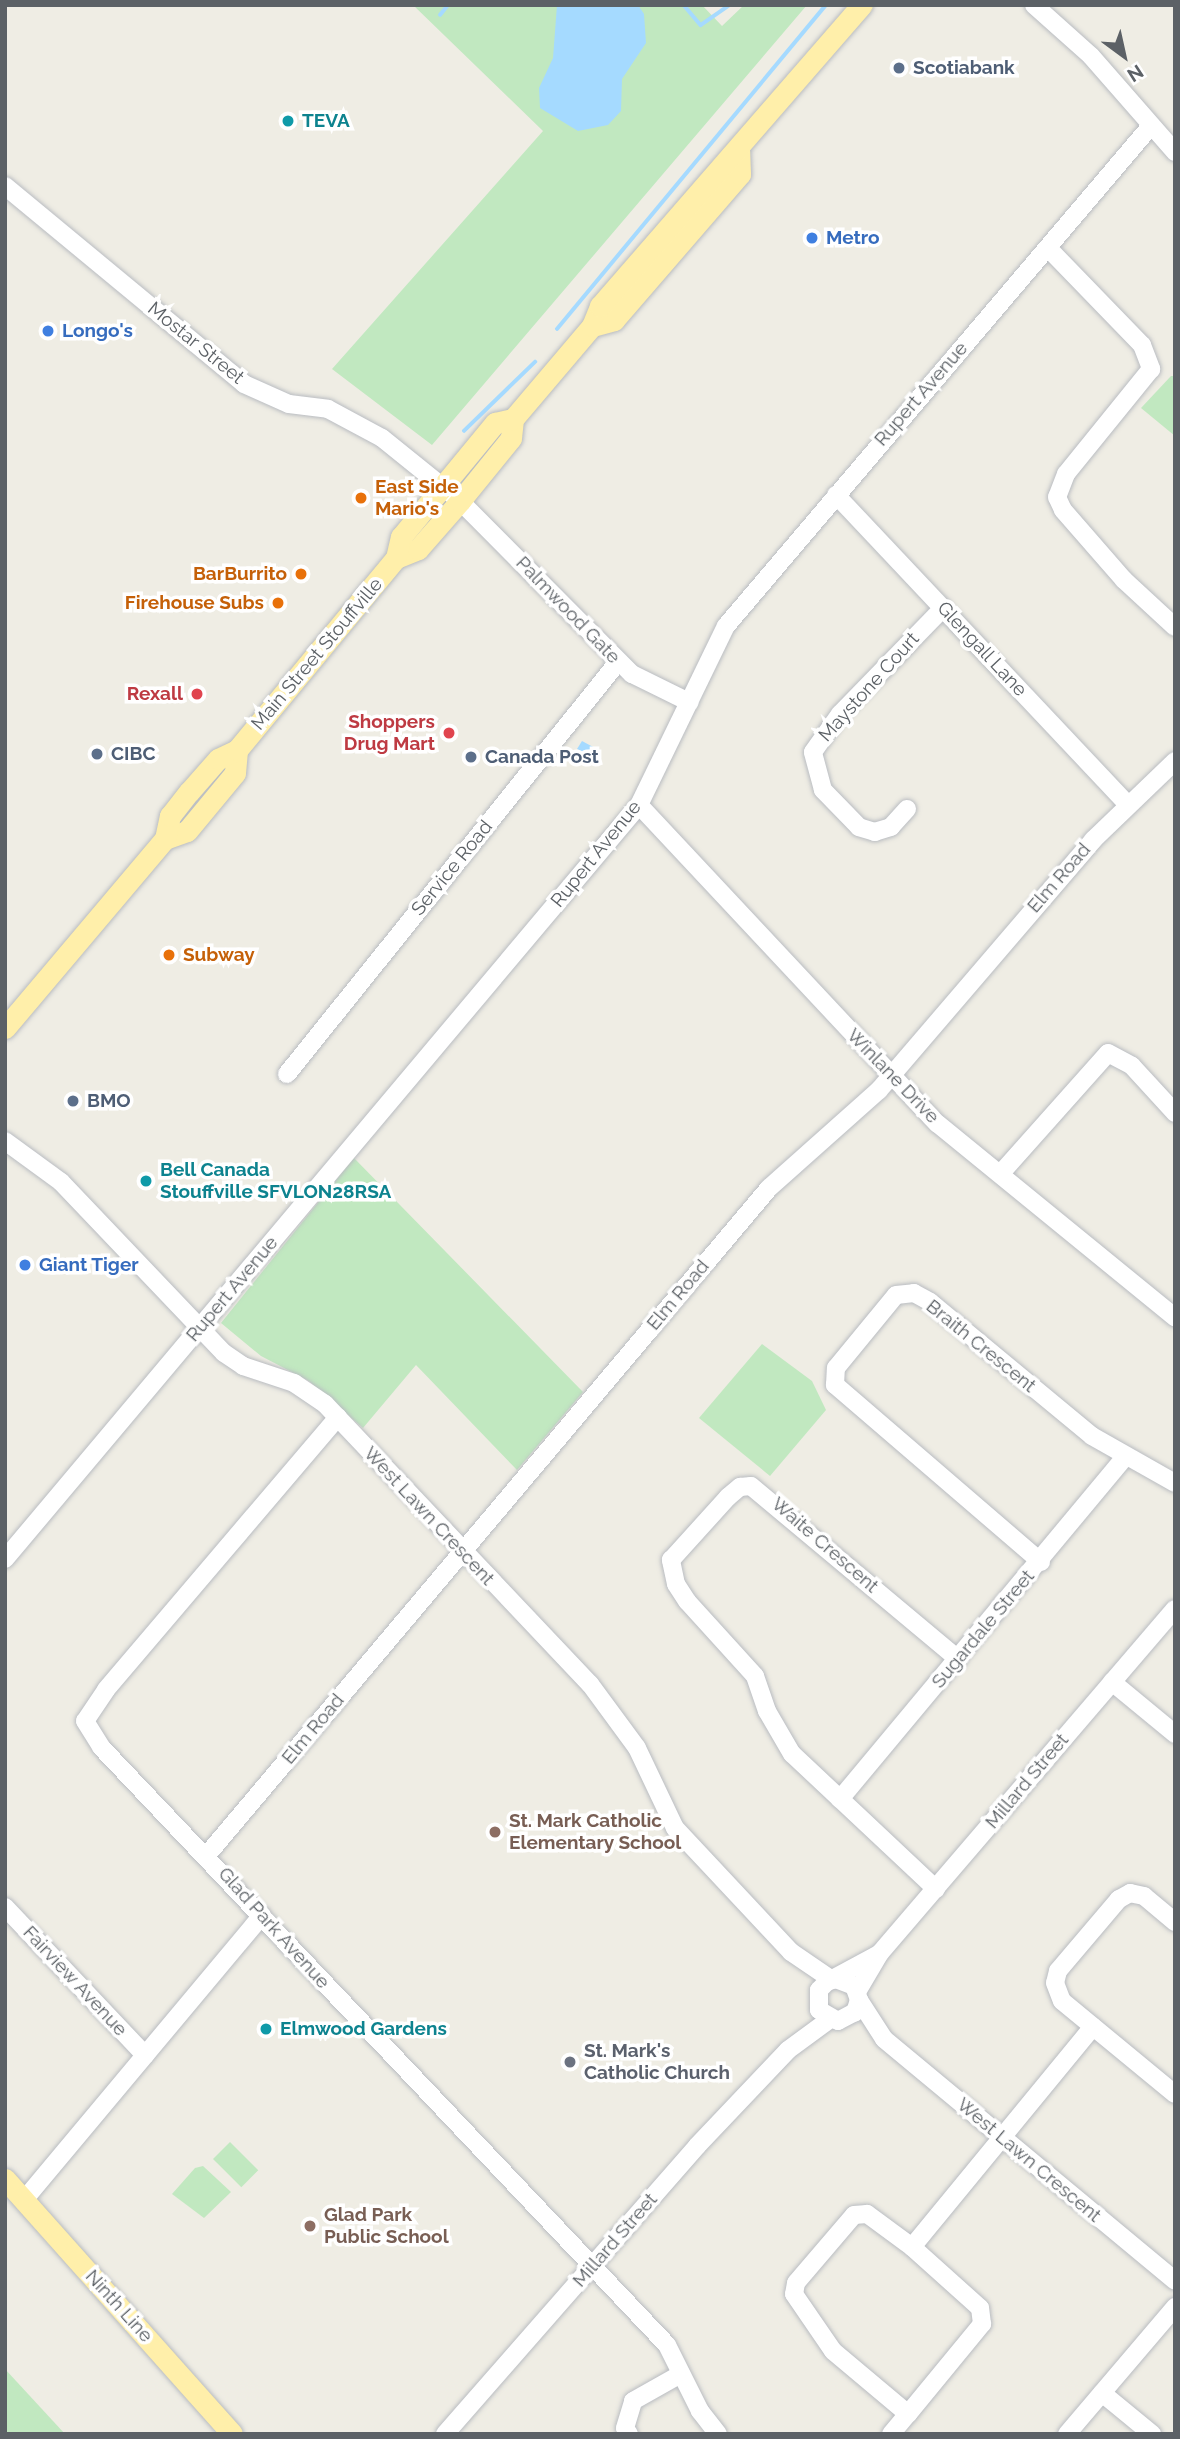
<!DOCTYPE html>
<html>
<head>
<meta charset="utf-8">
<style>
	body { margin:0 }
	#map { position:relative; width:1180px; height:2439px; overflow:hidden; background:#efede4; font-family:Raleway,sans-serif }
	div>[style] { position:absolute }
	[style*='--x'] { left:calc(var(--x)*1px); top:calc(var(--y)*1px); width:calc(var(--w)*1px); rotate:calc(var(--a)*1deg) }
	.green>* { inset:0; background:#c1e8c0; transform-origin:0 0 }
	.water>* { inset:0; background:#a5daff }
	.stream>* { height:3.5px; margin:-1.75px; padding:0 1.75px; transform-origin:1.75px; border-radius:1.75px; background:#a5daff }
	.roads { filter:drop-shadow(0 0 2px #b9bcc1) drop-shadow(0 0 2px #b9bcc1) }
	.minor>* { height:18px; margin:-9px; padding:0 9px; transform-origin:9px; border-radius:9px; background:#fff }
	.major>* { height:21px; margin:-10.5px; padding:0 10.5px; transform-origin:10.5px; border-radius:10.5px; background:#ffefaa }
	.dots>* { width:19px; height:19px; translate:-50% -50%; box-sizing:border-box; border:4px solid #fff; border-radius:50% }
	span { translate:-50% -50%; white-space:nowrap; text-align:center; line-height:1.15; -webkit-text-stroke:7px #fff; paint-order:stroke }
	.service-label { font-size:19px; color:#4e5e75; font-weight:700 }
	.left { translate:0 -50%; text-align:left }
	.culture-label { font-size:19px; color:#0d838f; font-weight:700 }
	.shop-label { font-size:19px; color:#366cbe; font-weight:700 }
	.street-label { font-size:19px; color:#5c6166 }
	.food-label { font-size:19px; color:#c56008; font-weight:700 }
	.right { translate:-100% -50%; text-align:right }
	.health-label { font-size:19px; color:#be3a42; font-weight:700 }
	.education-label { font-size:19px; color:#785e54; font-weight:700 }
	.worship-label { font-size:19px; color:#5b616d; font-weight:700 }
	.frame { position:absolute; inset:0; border:7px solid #5c6166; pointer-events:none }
	.north { position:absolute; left:1089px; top:21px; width:70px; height:70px; -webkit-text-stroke:5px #fff; paint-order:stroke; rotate:147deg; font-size:19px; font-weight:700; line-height:28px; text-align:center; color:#5c6166 }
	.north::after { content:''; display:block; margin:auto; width:24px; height:32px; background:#5c6166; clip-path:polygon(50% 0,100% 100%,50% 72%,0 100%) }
</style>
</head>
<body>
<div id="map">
	<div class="green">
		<div style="clip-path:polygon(413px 5px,702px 5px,722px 26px,744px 5px,807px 5px,432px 445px,332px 369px,543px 131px)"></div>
		<div style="clip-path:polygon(1171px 376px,1175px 376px,1175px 436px,1141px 408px)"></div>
		<div style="clip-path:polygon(354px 1158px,583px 1392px,517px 1470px,416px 1365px,363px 1428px,309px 1381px,261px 1356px,221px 1323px)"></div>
		<div style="clip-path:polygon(762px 1344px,812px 1381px,826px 1410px,770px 1476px,699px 1418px)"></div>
		<div style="left:230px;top:2142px;width:40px;height:24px;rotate:45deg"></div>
		<div style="clip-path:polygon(203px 2166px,231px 2192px,204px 2218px,172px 2194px,195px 2168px)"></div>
		<div style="clip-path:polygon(5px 2369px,65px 2434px,5px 2434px)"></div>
	</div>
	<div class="water">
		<div style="clip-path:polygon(557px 5px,638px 5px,644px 14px,646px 43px,622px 79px,621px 111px,608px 125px,578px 131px,540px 108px,539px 88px,553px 58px)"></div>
		<div style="clip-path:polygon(582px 741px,595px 748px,593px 758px,577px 749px)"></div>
	</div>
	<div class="stream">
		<div style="--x:684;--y:5;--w:26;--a:50"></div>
		<div style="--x:701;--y:25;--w:35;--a:-35"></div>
		<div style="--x:440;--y:15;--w:13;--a:-51"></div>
		<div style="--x:557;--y:329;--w:421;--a:-50.3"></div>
		<div style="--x:464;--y:431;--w:99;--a:-44.2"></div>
	</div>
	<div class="roads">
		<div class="minor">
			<div style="--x:1034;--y:5;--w:76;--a:41.8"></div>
			<div style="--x:1091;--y:56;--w:128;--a:48.8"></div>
			<div style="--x:5;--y:186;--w:310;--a:39.6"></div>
			<div style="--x:244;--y:384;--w:49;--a:24"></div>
			<div style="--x:289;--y:404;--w:39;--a:7"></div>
			<div style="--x:328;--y:409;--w:61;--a:28.2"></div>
			<div style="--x:382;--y:438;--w:100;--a:38.9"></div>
			<div style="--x:460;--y:501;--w:244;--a:45.2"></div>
			<div style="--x:632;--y:674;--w:64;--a:26.2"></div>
			<div style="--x:1048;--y:248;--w:135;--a:45.9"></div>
			<div style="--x:1142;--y:345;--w:26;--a:69"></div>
			<div style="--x:1151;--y:369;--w:135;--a:129"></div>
			<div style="--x:1066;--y:474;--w:25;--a:111"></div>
			<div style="--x:1057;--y:497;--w:14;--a:65"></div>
			<div style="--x:1063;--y:510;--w:93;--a:48.9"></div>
			<div style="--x:1124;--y:580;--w:69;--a:42.7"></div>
			<div style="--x:836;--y:495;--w:424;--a:46.7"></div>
			<div style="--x:639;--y:805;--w:437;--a:46.9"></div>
			<div style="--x:938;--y:1124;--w:306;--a:39.2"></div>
			<div style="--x:907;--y:809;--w:24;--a:132"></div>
			<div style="--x:891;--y:827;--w:17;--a:163"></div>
			<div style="--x:875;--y:832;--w:17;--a:-163"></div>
			<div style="--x:859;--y:827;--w:52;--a:-134.2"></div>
			<div style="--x:823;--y:790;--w:39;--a:-105"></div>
			<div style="--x:813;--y:752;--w:47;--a:-54.6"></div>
			<div style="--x:840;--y:714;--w:148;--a:-45.8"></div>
			<div style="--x:287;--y:1074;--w:528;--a:-51.22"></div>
			<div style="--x:5;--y:1141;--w:69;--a:36.2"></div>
			<div style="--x:61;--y:1182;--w:236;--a:46.4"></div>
			<div style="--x:224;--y:1353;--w:23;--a:34"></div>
			<div style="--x:243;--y:1366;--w:54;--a:18.4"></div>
			<div style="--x:294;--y:1383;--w:37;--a:34"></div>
			<div style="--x:325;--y:1404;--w:386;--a:46.6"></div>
			<div style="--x:590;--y:1684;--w:79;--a:53.7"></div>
			<div style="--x:637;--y:1748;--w:89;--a:64.6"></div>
			<div style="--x:675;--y:1828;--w:170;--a:46.9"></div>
			<div style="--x:791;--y:1952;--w:50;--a:34.3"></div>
			<div style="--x:1002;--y:1172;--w:159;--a:-48.3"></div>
			<div style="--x:1108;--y:1053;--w:27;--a:28"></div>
			<div style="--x:1132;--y:1066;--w:64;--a:47.5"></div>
			<div style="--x:338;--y:1417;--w:358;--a:130.4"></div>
			<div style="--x:106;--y:1690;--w:37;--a:124"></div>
			<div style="--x:85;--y:1721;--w:31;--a:58"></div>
			<div style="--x:101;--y:1747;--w:823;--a:46.57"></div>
			<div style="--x:667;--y:2345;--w:74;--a:63.4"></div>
			<div style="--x:700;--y:2411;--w:29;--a:52"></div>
			<div style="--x:5;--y:1559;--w:985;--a:-49.94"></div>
			<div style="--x:639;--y:805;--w:199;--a:-64.1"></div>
			<div style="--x:726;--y:626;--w:655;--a:-49.65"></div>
			<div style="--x:1041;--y:1562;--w:272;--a:-139.3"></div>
			<div style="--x:835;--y:1385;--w:17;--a:-87"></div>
			<div style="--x:836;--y:1368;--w:94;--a:-50.6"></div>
			<div style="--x:896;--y:1295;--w:18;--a:-6"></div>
			<div style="--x:914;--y:1293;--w:18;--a:29"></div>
			<div style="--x:930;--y:1302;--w:210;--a:39.6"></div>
			<div style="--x:1092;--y:1436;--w:95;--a:29.5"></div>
			<div style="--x:1112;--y:1682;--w:82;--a:39.5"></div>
			<div style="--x:840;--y:1799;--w:445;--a:-50.2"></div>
			<div style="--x:207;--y:1855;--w:872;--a:-49.88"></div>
			<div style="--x:769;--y:1188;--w:147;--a:-41.7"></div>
			<div style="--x:879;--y:1090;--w:329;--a:-49.4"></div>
			<div style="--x:1093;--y:840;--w:114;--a:-43.9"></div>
			<div style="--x:936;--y:1889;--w:197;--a:-136.8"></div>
			<div style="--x:792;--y:1754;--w:50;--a:-120.2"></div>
			<div style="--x:767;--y:1711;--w:37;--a:-109"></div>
			<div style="--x:755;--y:1676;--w:101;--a:-132.2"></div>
			<div style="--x:687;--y:1601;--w:20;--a:-123"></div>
			<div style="--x:676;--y:1584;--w:25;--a:-102"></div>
			<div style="--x:671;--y:1560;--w:85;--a:-47.9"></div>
			<div style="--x:728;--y:1497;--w:16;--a:-40"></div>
			<div style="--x:740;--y:1487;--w:11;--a:-5"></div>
			<div style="--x:751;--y:1486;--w:270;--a:39.9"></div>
			<div style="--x:5;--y:1907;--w:204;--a:46.6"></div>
			<div style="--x:1175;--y:1922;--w:40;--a:-140"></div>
			<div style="--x:1144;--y:1896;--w:14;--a:-168"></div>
			<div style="--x:1130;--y:1893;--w:13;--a:151"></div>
			<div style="--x:1119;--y:1899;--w:94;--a:130.3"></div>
			<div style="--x:1058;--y:1971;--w:12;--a:104"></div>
			<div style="--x:1055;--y:1983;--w:19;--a:69"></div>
			<div style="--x:1062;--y:2001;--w:146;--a:39.5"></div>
			<div style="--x:836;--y:1979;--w:19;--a:21"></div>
			<div style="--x:854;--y:1986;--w:15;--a:70"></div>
			<div style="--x:859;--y:2000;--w:13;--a:108"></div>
			<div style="--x:855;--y:2012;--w:19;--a:152"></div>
			<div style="--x:838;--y:2021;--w:22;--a:-150"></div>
			<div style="--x:819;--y:2010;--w:20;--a:-90"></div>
			<div style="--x:819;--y:1990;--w:11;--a:-45"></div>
			<div style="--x:827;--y:1982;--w:57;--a:-28.4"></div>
			<div style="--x:857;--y:1992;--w:45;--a:-59.5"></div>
			<div style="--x:880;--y:1953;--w:453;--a:-49.4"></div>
			<div style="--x:859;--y:2000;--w:46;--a:57.3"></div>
			<div style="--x:884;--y:2039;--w:378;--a:39.7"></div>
			<div style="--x:24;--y:2200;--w:371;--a:-50.1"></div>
			<div style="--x:912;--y:2247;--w:285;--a:-50.6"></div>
			<div style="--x:1102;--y:2393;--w:65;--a:39.4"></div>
			<div style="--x:445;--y:2434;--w:383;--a:-48.8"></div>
			<div style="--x:697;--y:2146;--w:132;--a:-46.5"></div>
			<div style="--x:788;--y:2050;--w:52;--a:-36.4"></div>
			<div style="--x:629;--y:2434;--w:7;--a:-124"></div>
			<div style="--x:625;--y:2428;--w:28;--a:-73"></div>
			<div style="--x:633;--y:2401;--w:55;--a:-29.4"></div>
			<div style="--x:891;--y:2434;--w:26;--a:-50"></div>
			<div style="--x:908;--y:2414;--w:117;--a:-50.6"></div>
			<div style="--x:982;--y:2324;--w:16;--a:-97"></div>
			<div style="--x:980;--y:2308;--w:91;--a:-138.1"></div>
			<div style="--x:912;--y:2247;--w:56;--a:-143.7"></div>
			<div style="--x:867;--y:2214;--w:13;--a:176"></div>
			<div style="--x:854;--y:2215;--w:89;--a:130.5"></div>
			<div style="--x:796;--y:2283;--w:11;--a:100"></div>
			<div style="--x:794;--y:2294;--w:69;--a:55.6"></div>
			<div style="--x:833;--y:2351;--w:98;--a:40"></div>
			<div style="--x:1067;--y:2434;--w:167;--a:-49.6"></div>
		</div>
		<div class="major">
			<div style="--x:592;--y:326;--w:23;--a:-15"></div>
			<div style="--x:614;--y:320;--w:193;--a:-49.2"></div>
			<div style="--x:740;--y:174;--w:23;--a:-92"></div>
			<div style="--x:396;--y:558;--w:24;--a:-22"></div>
			<div style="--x:418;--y:549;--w:64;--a:-48.8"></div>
			<div style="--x:460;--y:501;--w:81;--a:-51"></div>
			<div style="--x:511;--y:438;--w:19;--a:-84"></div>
			<div style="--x:513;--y:419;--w:122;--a:-49.7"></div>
			<div style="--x:592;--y:326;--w:22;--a:-68"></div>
			<div style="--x:600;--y:306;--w:399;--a:-49"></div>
			<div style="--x:165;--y:839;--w:23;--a:-20"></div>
			<div style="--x:187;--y:831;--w:75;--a:-50.4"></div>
			<div style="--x:235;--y:773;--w:23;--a:-85"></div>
			<div style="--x:5;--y:1028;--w:248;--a:-49.8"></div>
			<div style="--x:165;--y:839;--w:24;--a:-78"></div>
			<div style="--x:170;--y:816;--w:31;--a:-52"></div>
			<div style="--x:189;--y:792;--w:44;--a:-48.7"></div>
			<div style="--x:218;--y:759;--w:21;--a:-25"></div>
			<div style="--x:237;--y:750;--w:249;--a:-50.4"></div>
			<div style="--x:396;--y:558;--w:22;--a:-77"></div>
			<div style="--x:401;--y:537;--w:148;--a:-50.5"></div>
			<div style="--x:495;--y:423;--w:18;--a:-13"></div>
			<div style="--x:5;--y:2179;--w:341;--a:48.3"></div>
		</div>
	</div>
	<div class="dots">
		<div style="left:899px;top:68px;background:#5c6f8a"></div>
		<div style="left:288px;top:121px;background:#0f9aa8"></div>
		<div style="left:812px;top:238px;background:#3f7fe0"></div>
		<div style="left:48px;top:331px;background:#3f7fe0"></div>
		<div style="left:361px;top:498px;background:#e8710a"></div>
		<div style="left:301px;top:574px;background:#e8710a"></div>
		<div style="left:278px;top:603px;background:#e8710a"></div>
		<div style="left:197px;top:694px;background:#e0444e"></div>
		<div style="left:449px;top:733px;background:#e0444e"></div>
		<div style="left:97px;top:754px;background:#5c6f8a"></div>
		<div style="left:471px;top:757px;background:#5c6f8a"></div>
		<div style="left:169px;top:955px;background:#e8710a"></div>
		<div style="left:73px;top:1101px;background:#5c6f8a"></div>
		<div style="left:146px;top:1181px;background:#0f9aa8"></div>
		<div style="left:25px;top:1265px;background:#3f7fe0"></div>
		<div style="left:495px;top:1832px;background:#8d6e63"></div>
		<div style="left:266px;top:2029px;background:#0f9aa8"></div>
		<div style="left:570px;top:2062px;background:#6b7280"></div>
		<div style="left:310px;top:2226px;background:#8d6e63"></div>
	</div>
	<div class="service-label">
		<span class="left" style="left:913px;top:68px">Scotiabank</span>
		<span class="left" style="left:111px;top:754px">CIBC</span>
		<span class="left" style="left:485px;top:757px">Canada Post</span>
		<span class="left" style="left:87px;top:1101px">BMO</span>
	</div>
	<div class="culture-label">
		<span class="left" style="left:302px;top:121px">TEVA</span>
		<span class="left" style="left:160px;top:1181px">Bell Canada<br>Stouffville SFVLON28RSA</span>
		<span class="left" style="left:280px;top:2029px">Elmwood Gardens</span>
	</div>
	<div class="shop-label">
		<span class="left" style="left:826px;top:238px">Metro</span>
		<span class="left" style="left:62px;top:331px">Longo's</span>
		<span class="left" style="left:39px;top:1265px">Giant Tiger</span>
	</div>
	<div class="street-label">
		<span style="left:196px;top:343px;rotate:39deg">Mostar Street</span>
		<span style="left:921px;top:394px;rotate:-49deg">Rupert Avenue</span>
		<span style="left:568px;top:610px;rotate:46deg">Palmwood Gate</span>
		<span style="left:982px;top:649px;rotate:47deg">Glengall Lane</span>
		<span style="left:317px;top:654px;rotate:-50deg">Main Street Stouffville</span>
		<span style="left:869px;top:687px;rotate:-48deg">Maystone Court</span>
		<span style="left:596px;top:854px;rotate:-51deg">Rupert Avenue</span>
		<span style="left:452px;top:868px;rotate:-51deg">Service Road</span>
		<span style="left:1059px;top:878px;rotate:-49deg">Elm Road</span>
		<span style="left:893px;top:1076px;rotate:46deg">Winlane Drive</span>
		<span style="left:232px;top:1289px;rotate:-50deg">Rupert Avenue</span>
		<span style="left:678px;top:1295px;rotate:-50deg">Elm Road</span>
		<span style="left:981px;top:1346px;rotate:39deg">Braith Crescent</span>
		<span style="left:429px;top:1516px;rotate:47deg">West Lawn Crescent</span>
		<span style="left:825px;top:1545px;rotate:41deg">Waite Crescent</span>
		<span style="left:983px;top:1629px;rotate:-50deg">Sugardale Street</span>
		<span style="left:313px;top:1729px;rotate:-50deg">Elm Road</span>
		<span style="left:1027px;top:1781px;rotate:-50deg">Millard Street</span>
		<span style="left:274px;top:1928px;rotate:48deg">Glad Park Avenue</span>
		<span style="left:75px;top:1981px;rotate:47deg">Fairview Avenue</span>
		<span style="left:1029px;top:2160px;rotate:40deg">West Lawn Crescent</span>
		<span style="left:615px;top:2240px;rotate:-49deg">Millard Street</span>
		<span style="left:119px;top:2306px;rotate:48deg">Ninth Line</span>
	</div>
	<div class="food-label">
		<span class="left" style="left:375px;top:498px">East Side<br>Mario's</span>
		<span class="right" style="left:287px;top:574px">BarBurrito</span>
		<span class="right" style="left:264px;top:603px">Firehouse Subs</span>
		<span class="left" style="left:183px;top:955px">Subway</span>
	</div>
	<div class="health-label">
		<span class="right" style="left:183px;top:694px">Rexall</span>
		<span class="right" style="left:435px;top:733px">Shoppers<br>Drug Mart</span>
	</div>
	<div class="education-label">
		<span class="left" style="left:509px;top:1832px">St. Mark Catholic<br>Elementary School</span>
		<span class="left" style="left:324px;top:2226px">Glad Park<br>Public School</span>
	</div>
	<div class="worship-label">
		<span class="left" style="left:584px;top:2062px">St. Mark's<br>Catholic Church</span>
	</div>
	<div class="frame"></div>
	<div class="north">N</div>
</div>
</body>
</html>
